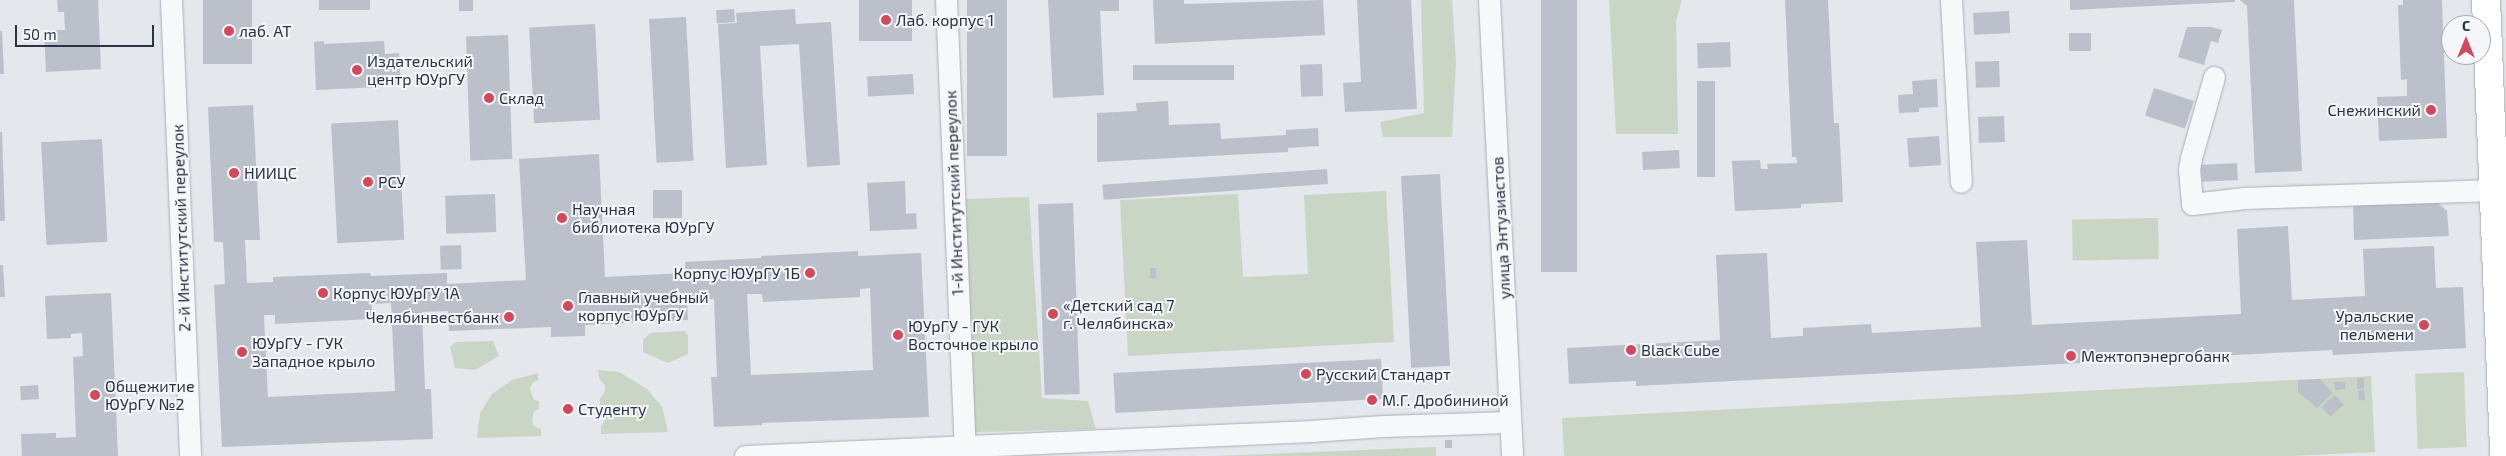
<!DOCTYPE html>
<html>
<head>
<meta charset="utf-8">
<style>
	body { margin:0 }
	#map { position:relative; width:2506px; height:456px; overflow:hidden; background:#e4e7ec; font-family:"Exo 2",sans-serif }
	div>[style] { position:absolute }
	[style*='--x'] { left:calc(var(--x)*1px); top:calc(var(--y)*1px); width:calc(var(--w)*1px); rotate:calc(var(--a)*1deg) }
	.green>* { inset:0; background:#c9d6c5; transform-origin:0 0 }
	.building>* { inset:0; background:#bbc0ca; transform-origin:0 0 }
	.roads { filter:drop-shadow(0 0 1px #a9aeb7) drop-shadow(0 0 1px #a9aeb7) }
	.minor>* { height:21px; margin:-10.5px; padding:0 10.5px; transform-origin:10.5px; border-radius:10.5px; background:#f7f8fa }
	.major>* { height:28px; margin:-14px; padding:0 14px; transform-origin:14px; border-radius:14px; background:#fff }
	.dots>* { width:14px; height:14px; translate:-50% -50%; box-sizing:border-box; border:2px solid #f4f6f9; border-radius:50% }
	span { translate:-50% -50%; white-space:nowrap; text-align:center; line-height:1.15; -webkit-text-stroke:4px #f4f6f9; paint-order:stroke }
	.poi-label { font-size:16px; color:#2b3445 }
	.left { translate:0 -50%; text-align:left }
	.right { translate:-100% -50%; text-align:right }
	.street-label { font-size:16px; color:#2b3445 }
	.north { position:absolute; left:2441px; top:15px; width:50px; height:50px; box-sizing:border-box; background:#f4f6f9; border:1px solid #a4a8b1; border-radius:50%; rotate:0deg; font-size:14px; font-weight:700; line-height:20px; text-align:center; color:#2b3445 }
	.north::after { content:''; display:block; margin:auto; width:18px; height:22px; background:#d1495b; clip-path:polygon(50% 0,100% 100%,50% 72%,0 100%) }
	.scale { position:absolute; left:15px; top:25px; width:139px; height:22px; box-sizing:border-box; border:2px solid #2b3445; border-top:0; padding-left:6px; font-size:15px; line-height:18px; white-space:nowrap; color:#2b3445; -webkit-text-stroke:4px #f4f6f9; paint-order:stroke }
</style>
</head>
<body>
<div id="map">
	<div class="green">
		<div style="clip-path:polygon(1421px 0,1452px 0,1456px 62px,1452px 137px,1383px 137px,1380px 122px,1424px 113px)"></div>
		<div style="clip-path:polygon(1609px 0,1682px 0,1676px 20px,1678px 134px,1616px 134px)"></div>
		<div style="clip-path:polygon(1386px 191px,1394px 342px,1128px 356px,1120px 200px,1238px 194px,1243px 277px,1308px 274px,1304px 195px)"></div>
		<div style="clip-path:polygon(1029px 197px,1042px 398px,1088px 401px,1096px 429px,975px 432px,965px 199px)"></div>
		<div style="left:2158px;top:218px;width:41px;height:86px;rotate:89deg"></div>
		<div style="clip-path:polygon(684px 331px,688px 335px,688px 354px,668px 363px,643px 352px,643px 339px,651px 333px)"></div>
		<div style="clip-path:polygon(493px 341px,499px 356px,475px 370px,455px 368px,450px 347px,456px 342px)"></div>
		<div style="clip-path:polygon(598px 370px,619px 372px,647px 389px,662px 407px,668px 432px,601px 434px,601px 427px,606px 418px,604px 410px,600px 407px,600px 398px,605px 392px,605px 386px,599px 378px)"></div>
		<div style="left:2464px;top:372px;width:75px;height:49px;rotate:88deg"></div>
		<div style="clip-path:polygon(538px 373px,538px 380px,532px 383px,530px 389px,534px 400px,539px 401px,539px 409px,534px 411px,532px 421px,534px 426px,541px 429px,541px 436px,477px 438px,480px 413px,492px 394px,512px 380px)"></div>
		<div style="clip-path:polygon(2371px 376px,2375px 452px,2293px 456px,1564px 456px,1562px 418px)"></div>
		<div style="clip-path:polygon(1436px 447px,1436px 456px,1216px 456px)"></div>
	</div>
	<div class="building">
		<div style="clip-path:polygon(57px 0,98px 0,101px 69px,46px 72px,44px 31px,65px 30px,64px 12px,58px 12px)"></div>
		<div style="left:203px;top:0;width:49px;height:64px"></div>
		<div style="left:319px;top:0;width:51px;height:10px"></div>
		<div style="left:459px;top:0;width:14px;height:11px"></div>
		<div style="left:859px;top:0;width:53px;height:41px"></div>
		<div style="left:967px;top:0;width:40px;height:156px"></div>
		<div style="clip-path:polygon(1048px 0,1119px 0,1119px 11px,1100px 11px,1104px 95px,1053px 98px)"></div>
		<div style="clip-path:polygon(1153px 0,1184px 0,1184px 4px,1323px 0,1325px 35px,1155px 44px)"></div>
		<div style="clip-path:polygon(1357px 0,1411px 0,1417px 109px,1345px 112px,1343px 83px,1361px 82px)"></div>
		<div style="left:1541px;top:0;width:36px;height:272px"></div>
		<div style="clip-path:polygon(1785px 0,1828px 0,1834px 123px,1839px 123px,1843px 202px,1801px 204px,1801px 208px,1735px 211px,1732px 161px,1760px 160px,1761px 169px,1768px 169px,1767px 164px,1797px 163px,1796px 157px,1792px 157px)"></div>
		<div style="clip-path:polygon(2070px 0,2235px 0,2235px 2px,2070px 10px)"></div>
		<div style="clip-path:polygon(2240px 0,2294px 0,2302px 171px,2255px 173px,2247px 6px)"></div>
		<div style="clip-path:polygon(2403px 0,2442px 0,2447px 138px,2379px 141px,2377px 97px,2407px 96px,2407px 79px,2401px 80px,2398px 5px,2403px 5px)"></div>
		<div style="left:734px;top:9px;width:13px;height:18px;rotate:86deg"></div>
		<div style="clip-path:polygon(795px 9px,796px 24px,831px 22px,840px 165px,807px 167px,799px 44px,760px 46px,767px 165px,726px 168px,718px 24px,737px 23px,736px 13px)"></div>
		<div style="left:2009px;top:11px;width:22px;height:36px;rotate:87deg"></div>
		<div style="left:686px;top:17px;width:144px;height:37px;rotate:87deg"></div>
		<div style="left:595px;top:24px;width:96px;height:66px;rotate:87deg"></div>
		<div style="clip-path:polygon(2187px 27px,2212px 27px,2222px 30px,2218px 43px,2211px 41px,2204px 65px,2178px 57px)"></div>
		<div style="clip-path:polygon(0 31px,2px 31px,4px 74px,0 74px)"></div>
		<div style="left:2069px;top:33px;width:22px;height:18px"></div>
		<div style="left:508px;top:35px;width:124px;height:42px;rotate:88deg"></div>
		<div style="clip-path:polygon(324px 41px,324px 44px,384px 41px,385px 54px,399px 53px,401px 86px,316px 90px,314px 42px)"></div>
		<div style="left:1730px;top:42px;width:25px;height:33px;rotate:88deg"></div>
		<div style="left:1999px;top:61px;width:26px;height:24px;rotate:88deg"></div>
		<div style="left:1322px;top:64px;width:32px;height:22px;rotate:88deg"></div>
		<div style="left:1234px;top:65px;width:15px;height:101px;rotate:90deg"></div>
		<div style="left:913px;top:74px;width:20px;height:46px;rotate:87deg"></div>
		<div style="clip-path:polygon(1937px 79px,1938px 107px,1919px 108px,1919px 112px,1899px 113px,1898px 95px,1913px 94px,1912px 81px)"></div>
		<div style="left:1697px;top:81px;width:18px;height:96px"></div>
		<div style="left:2154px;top:88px;width:42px;height:29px;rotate:18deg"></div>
		<div style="clip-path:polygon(1168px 101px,1169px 125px,1220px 123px,1221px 139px,1286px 135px,1286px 130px,1318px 128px,1319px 146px,1288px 148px,1288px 152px,1097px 162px,1097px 113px,1137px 111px,1136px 103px)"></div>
		<div style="clip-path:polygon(evenodd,253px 105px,260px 240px,245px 240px,247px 283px,273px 282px,273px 277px,370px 273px,371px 276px,447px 273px,447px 284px,526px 280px,519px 159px,599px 154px,605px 277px,686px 273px,685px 262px,761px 258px,761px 256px,858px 251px,858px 256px,921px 253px,929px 417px,762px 423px,762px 425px,714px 427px,711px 377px,717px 377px,714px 299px,687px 300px,688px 320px,585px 325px,585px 336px,551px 337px,551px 327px,449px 331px,448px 311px,422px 312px,425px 389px,431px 389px,433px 439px,222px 447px,214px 285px,225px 284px,223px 242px,214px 242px,208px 107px,253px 105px,870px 288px,873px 370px,751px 375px,747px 294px,762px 294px,763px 302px,860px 297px,860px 289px,870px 288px,253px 105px,391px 303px,395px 391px,268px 397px,264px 315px,275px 315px,275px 324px,372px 319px,372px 304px,391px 303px)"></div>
		<div style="left:2004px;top:116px;width:26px;height:26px;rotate:88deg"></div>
		<div style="left:398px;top:120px;width:120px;height:67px;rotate:87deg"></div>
		<div style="clip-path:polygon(0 132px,2px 132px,5px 221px,0 221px)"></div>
		<div style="left:1939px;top:136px;width:29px;height:32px;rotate:86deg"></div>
		<div style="left:102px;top:139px;width:103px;height:61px;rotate:87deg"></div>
		<div style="left:1679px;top:150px;width:18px;height:37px;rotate:87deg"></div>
		<div style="left:2237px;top:163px;width:17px;height:36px;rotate:87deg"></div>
		<div style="left:1327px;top:169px;width:15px;height:225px;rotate:86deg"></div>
		<div style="left:1440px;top:174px;width:192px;height:39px;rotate:87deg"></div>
		<div style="clip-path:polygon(905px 181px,906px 214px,916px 213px,917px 229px,870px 231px,867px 183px)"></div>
		<div style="left:653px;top:190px;width:29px;height:28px"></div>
		<div style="left:495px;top:194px;width:38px;height:50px;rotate:88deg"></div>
		<div style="clip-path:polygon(2437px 202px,2447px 211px,2449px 236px,2354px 240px,2353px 204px)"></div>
		<div style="left:1073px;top:203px;width:191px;height:35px;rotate:88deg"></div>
		<div style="clip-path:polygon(2288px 226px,2292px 300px,2365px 296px,2363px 249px,2434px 246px,2436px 288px,2463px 287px,2466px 348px,2333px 355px,2332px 350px,1636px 386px,1636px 381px,1569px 384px,1567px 348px,1720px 340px,1716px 255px,1767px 253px,1771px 338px,1803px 336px,1803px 328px,1871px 324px,1872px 333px,1981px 327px,1976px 242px,2027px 240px,2032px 325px,2241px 314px,2237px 229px)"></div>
		<div style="left:461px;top:245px;width:24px;height:21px;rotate:88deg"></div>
		<div style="clip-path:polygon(0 265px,3px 265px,5px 297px,0 297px)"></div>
		<div style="left:1150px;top:268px;width:6px;height:10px"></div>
		<div style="clip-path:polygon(111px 293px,118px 456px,22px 456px,21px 434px,56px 433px,56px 438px,76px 437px,73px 357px,83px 356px,82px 333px,71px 334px,71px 338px,47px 339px,45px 296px)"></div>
		<div style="left:1381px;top:359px;width:40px;height:268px;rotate:87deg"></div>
		<div style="left:2364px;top:378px;width:11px;height:7px;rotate:90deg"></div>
		<div style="clip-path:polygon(2320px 379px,2333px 393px,2317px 408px,2298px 392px,2298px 380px)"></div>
		<div style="clip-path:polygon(2334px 382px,2345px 382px,2345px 389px,2335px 390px)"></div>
		<div style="left:38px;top:385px;width:14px;height:18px;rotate:86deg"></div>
		<div style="left:2364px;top:390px;width:10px;height:6px;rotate:84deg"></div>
		<div style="left:2335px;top:395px;width:13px;height:18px;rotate:48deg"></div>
		<div style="left:1445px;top:440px;width:7px;height:8px"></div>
	</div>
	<div class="roads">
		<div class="minor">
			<div style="--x:171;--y:0;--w:456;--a:87.6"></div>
			<div style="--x:946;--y:0;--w:446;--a:87.6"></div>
			<div style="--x:1489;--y:0;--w:457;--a:87.1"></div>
			<div style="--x:1951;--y:0;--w:182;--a:86.9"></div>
			<div style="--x:2214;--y:77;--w:84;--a:105.9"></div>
			<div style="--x:2191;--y:158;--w:11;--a:100"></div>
			<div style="--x:2189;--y:169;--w:35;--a:85"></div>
			<div style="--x:2192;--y:204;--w:53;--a:-6.5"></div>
			<div style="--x:2245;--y:198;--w:249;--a:-1.8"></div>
			<div style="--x:745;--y:456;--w:567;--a:-2.53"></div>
			<div style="--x:1311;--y:431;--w:72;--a:-4"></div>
			<div style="--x:1383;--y:426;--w:127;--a:-1.8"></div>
		</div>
		<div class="major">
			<div style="--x:2486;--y:0;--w:456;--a:87.7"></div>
		</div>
	</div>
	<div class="dots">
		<div style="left:886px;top:20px;background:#d1495b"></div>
		<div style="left:229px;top:31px;background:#d1495b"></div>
		<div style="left:357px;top:70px;background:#d1495b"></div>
		<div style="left:489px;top:98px;background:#d1495b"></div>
		<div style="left:2431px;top:110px;background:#d1495b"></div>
		<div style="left:234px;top:173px;background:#d1495b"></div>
		<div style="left:368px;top:182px;background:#d1495b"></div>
		<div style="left:562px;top:218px;background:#d1495b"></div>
		<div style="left:810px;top:273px;background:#d1495b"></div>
		<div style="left:323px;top:293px;background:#d1495b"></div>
		<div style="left:568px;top:306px;background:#d1495b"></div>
		<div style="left:1053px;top:314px;background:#d1495b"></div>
		<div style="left:509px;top:317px;background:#d1495b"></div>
		<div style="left:2424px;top:325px;background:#d1495b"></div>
		<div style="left:898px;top:335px;background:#d1495b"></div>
		<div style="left:1631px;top:350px;background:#d1495b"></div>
		<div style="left:242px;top:352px;background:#d1495b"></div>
		<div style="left:2071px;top:356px;background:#d1495b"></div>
		<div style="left:1306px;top:374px;background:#d1495b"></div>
		<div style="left:95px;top:395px;background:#d1495b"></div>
		<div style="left:1372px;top:400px;background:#d1495b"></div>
		<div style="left:568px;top:409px;background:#d1495b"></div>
	</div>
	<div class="poi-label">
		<span class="left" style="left:896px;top:20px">Лаб. корпус 1</span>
		<span class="left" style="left:239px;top:31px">лаб. АТ</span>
		<span class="left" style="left:367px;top:70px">Издательский<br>центр ЮУрГУ</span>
		<span class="left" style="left:499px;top:98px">Склад</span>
		<span class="right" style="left:2421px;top:110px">Снежинский</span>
		<span class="left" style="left:244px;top:173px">НИИЦС</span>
		<span class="left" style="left:378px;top:182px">РСУ</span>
		<span class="left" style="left:572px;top:218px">Научная<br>библиотека ЮУрГУ</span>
		<span class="right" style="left:800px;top:273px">Корпус ЮУрГУ 1Б</span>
		<span class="left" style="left:333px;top:293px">Корпус ЮУрГУ 1А</span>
		<span class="left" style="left:578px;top:306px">Главный учебный<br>корпус ЮУрГУ</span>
		<span class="left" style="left:1063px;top:314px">«Детский сад 7<br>г. Челябинска»</span>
		<span class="right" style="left:2414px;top:325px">Уральские<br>пельмени</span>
		<span class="right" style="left:499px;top:317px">Челябинвестбанк</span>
		<span class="left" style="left:908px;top:335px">ЮУрГУ - ГУК<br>Восточное крыло</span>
		<span class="left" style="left:252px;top:352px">ЮУрГУ - ГУК<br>Западное крыло</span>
		<span class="left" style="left:1641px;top:350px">Black Cube</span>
		<span class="left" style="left:2081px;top:356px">Межтопэнергобанк</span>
		<span class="left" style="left:1316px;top:374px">Русский Стандарт</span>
		<span class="left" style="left:105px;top:395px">Общежитие<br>ЮУрГУ №2</span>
		<span class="left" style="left:1382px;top:400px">М.Г. Дробининой</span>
		<span class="left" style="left:578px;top:409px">Студенту</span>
	</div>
	<div class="street-label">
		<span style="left:954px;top:193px;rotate:-92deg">1-й Институтский переулок</span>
		<span style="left:181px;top:228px;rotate:-92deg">2-й Институтский переулок</span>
		<span style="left:1501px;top:228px;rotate:-93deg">улица Энтузиастов</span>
	</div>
	<div class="north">С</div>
	<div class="scale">50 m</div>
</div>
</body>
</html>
